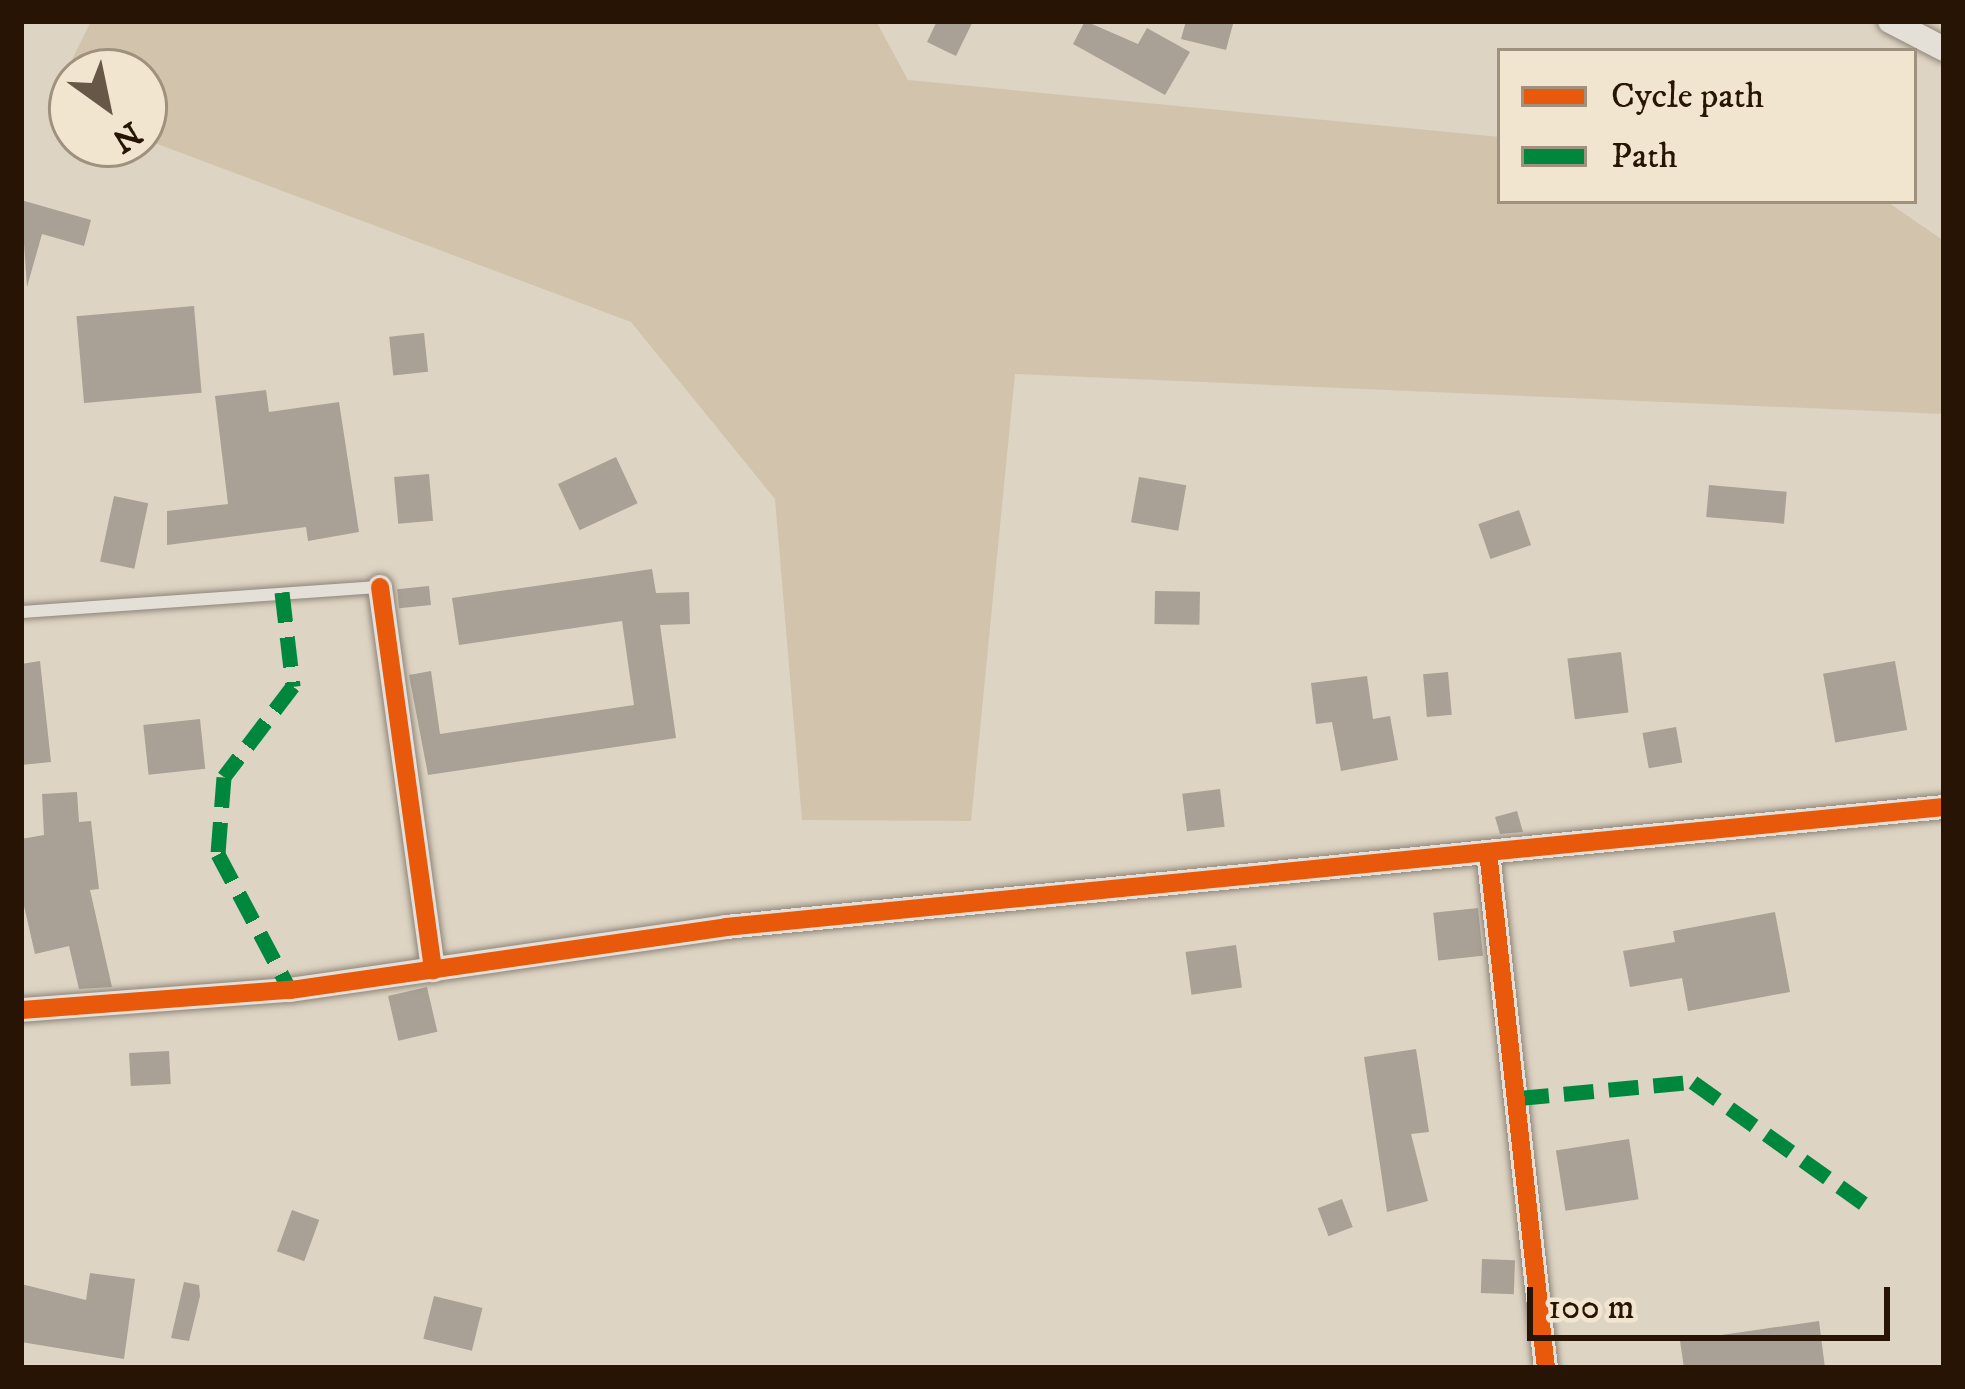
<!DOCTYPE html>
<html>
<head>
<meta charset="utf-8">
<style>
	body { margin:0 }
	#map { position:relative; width:1965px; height:1389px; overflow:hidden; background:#ded4c3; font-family:"IM FELL DW Pica",serif }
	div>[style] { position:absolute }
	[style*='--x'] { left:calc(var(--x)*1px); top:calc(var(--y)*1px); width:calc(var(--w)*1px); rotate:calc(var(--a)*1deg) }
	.green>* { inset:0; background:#d2c4ac }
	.building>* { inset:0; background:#a9a195; transform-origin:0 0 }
	.roads { filter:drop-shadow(0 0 3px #8d857a) drop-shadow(0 0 3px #8d857a) }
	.lane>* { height:12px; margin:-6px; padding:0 6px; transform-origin:6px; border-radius:6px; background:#e5e0d7 }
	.street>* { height:24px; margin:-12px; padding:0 12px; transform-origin:12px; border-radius:12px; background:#e5e0d7 }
	.quiet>* { height:15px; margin-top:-7.5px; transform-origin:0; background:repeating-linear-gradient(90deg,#00873e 0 30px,transparent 0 45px) }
	.cycleway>* { height:18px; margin:-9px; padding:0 9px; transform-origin:9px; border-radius:9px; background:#e8590c }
	span { translate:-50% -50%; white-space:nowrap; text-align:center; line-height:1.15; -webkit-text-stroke:12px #f1e5d0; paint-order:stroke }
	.frame { position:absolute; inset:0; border:24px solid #271404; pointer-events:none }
	.legend { position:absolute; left:1497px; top:48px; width:420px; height:156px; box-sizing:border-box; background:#f1e5d0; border:3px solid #a0917e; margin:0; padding:15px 21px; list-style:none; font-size:36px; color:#271404 }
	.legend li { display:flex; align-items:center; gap:24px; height:60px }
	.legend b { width:60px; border:3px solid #a0917e }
	.north { position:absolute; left:48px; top:48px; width:120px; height:120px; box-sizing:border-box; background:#f1e5d0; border:3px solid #a0917e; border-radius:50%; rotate:147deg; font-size:33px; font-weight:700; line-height:48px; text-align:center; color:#271404 }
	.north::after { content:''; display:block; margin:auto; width:42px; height:54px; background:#675747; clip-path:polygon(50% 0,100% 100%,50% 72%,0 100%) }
	.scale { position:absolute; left:1527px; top:1287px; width:363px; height:54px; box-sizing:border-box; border:6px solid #271404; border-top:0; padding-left:15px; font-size:36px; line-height:42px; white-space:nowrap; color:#271404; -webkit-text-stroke:9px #f1e5d0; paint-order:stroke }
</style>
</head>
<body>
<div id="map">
	<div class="green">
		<div style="clip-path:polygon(91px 21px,876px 21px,908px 80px,1500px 137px,1500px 201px,1886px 201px,1944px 241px,1944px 414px,1015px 374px,971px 821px,802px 820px,775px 499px,631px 322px,144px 139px,144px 72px,72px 72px,72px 112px,50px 104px)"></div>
	</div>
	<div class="building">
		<div style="clip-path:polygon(937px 21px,973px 21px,956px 56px,927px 42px)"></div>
		<div style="clip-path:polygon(1085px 21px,1138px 44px,1147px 28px,1190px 52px,1165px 95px,1073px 44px)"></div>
		<div style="clip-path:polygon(1186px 21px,1233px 24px,1226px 50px,1181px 39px)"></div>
		<div style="clip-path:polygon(21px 200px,91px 220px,84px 246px,42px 234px,27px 287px)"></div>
		<div style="left:194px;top:306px;width:87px;height:118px;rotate:85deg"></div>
		<div style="left:424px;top:333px;width:39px;height:35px;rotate:84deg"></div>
		<div style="clip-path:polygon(266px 390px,269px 412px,339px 402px,359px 532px,308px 541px,306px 527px,167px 545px,167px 511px,228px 504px,215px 396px)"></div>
		<div style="left:616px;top:457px;width:51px;height:64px;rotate:65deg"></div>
		<div style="left:429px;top:474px;width:47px;height:35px;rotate:85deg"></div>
		<div style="left:1139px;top:477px;width:48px;height:46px;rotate:10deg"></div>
		<div style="left:1709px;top:485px;width:78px;height:32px;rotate:5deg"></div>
		<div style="left:114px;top:496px;width:35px;height:67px;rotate:12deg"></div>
		<div style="left:1519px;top:510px;width:37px;height:43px;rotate:71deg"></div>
		<div style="clip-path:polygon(652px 569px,656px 593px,689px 592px,690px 624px,660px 625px,676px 738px,428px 775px,409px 675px,431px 671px,440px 734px,634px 705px,622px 621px,459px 645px,452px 598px)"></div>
		<div style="left:429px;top:586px;width:19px;height:32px;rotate:84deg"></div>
		<div style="left:1155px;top:591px;width:45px;height:33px;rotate:1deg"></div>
		<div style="left:1621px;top:652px;width:61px;height:54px;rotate:83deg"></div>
		<div style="clip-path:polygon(40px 661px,51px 762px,21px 765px,21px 664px)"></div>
		<div style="left:1895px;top:661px;width:70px;height:73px;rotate:80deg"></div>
		<div style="left:1448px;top:672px;width:43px;height:25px;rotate:85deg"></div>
		<div style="clip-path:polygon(1367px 676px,1373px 719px,1390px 716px,1398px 760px,1341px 771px,1332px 722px,1316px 724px,1311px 683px)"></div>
		<div style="left:200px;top:719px;width:50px;height:57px;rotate:84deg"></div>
		<div style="left:1676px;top:727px;width:36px;height:34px;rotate:80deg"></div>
		<div style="left:1220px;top:789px;width:38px;height:38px;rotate:83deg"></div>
		<div style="clip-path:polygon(77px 792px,79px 822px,91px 821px,99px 889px,90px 890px,112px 987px,79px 989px,69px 946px,35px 954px,21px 893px,21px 839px,44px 835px,42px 794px)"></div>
		<div style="clip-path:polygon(1517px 811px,1523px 832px,1500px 834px,1495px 817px)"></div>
		<div style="left:1478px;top:908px;width:48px;height:45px;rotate:84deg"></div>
		<div style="clip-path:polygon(1775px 912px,1790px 992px,1688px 1011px,1682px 978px,1630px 987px,1623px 951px,1675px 942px,1673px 931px)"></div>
		<div style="left:1236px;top:945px;width:43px;height:51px;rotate:82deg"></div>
		<div style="left:427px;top:987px;width:46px;height:40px;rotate:77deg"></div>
		<div style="clip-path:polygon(1416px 1049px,1429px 1132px,1411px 1134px,1428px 1201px,1387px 1212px,1364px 1057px)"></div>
		<div style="left:169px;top:1051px;width:33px;height:40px;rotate:87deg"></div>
		<div style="left:1629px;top:1139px;width:61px;height:74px;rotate:81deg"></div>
		<div style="left:1342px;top:1199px;width:30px;height:26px;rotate:69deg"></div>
		<div style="left:292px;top:1210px;width:29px;height:44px;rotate:20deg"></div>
		<div style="left:1482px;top:1259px;width:33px;height:34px;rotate:2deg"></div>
		<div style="clip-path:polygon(90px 1273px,135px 1279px,124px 1359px,21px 1342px,21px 1284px,86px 1300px)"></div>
		<div style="clip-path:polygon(184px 1282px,199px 1285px,200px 1296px,189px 1341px,171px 1338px)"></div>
		<div style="left:434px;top:1296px;width:50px;height:44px;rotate:14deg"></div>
		<div style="clip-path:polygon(1819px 1321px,1825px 1368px,1684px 1368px,1680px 1341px)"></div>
	</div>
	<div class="roads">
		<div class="lane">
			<div style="--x:21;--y:612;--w:359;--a:-4"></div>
		</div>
		<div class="street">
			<div style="--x:1890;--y:21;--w:61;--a:27.4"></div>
			<div style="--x:380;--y:587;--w:387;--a:82.1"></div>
			<div style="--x:1488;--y:852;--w:519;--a:83.59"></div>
			<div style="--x:21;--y:1010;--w:270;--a:-4.3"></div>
			<div style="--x:290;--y:990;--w:441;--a:-8.2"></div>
			<div style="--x:726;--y:927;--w:1224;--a:-5.63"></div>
		</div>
	</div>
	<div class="quiet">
		<div style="--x:282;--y:592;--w:95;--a:83.3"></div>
		<div style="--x:293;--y:686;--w:114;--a:127.2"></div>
		<div style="--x:224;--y:777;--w:77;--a:94.5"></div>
		<div style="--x:218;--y:854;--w:154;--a:62.1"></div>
		<div style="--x:1519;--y:1098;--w:175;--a:-5.3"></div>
		<div style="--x:1693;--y:1082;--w:209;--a:35.4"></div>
	</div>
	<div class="cycleway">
		<div style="--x:380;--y:587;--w:387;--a:82.1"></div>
		<div style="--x:1488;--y:852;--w:519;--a:83.59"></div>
		<div style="--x:21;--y:1010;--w:270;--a:-4.3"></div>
		<div style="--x:290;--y:990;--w:441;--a:-8.2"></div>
		<div style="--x:726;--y:927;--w:1224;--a:-5.63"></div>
	</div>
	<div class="frame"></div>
	<ul class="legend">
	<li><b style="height:15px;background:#e8590c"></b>Cycle path</li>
	<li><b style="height:15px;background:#00873e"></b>Path</li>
	</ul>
	<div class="north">N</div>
	<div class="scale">100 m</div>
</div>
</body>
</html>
